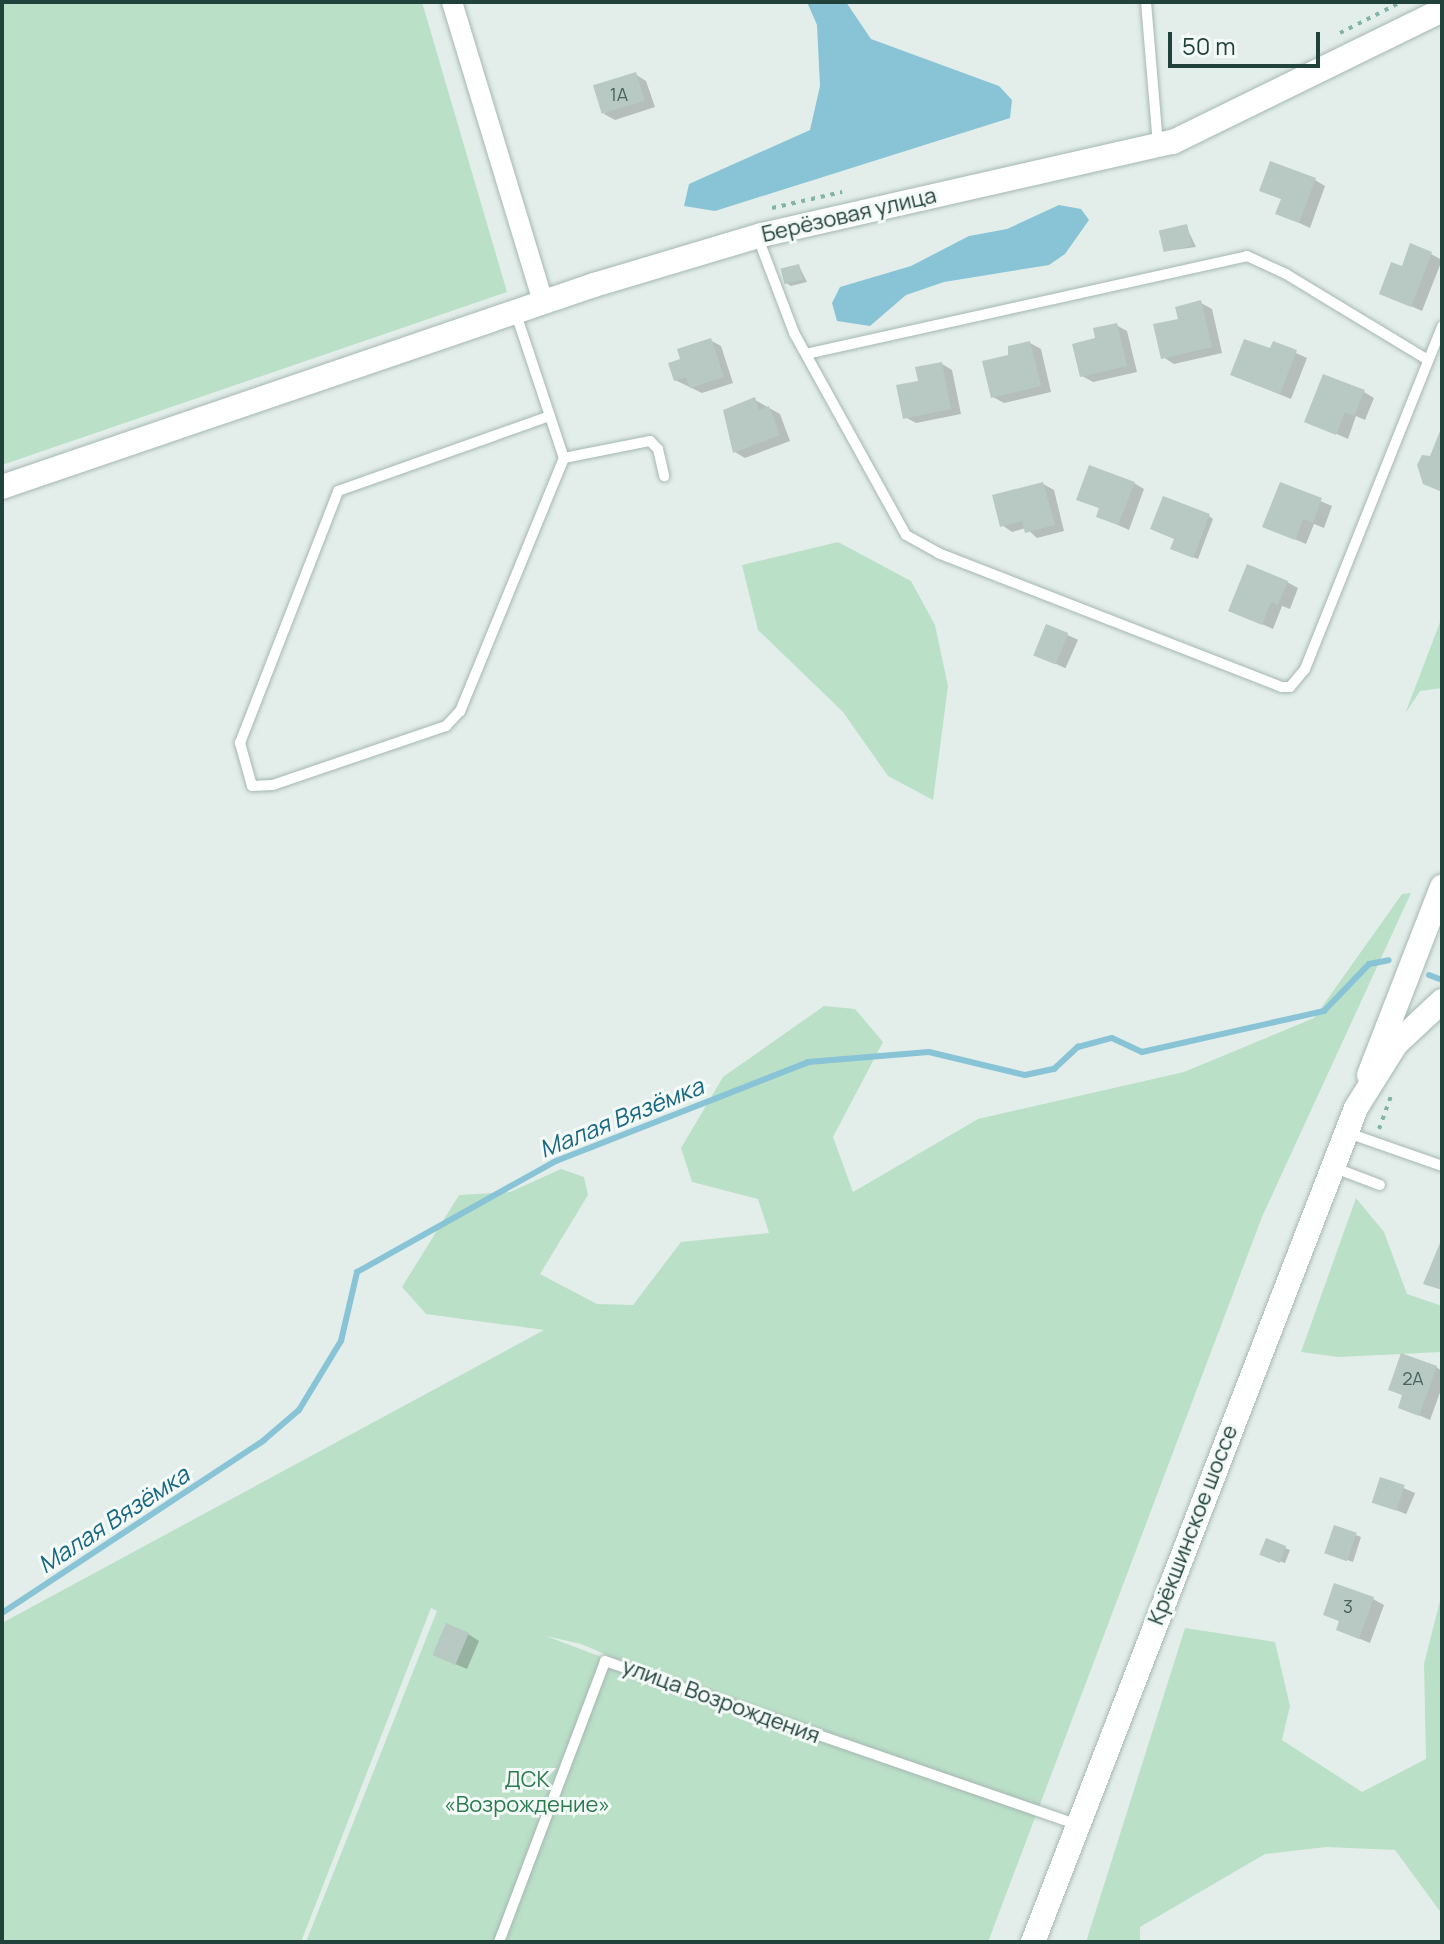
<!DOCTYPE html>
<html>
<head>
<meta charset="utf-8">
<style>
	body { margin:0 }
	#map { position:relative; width:1444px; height:1944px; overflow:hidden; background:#e3eeea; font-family:Manrope,sans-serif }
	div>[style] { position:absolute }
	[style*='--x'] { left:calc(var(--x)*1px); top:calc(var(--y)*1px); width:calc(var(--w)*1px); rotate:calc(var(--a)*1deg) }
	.green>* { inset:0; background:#bbe0c8 }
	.water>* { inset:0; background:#88c4d6 }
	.shadow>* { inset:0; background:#0003; transform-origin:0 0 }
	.stream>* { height:6px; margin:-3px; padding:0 3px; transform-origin:3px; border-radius:3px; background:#88c4d6 }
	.building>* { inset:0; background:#b8c9c3; transform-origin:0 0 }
	.path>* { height:4px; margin-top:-2px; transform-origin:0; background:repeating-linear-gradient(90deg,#81b4a7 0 4px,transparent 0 10px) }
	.roads { filter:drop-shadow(0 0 2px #a5b7b2) drop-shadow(0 0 2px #a5b7b2) }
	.service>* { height:10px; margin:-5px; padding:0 5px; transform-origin:5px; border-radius:5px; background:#fff }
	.minor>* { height:20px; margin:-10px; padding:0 10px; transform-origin:10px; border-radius:10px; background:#fff }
	.tertiary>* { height:24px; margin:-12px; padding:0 12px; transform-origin:12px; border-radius:12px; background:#fff }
	.secondary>* { height:24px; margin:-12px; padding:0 12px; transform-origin:12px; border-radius:12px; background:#fff }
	span { translate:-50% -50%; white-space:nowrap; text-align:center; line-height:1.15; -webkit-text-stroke:6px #f4faf7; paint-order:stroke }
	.number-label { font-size:18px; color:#47635d }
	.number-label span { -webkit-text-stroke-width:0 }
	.street-label { font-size:22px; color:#21413b }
	.park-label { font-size:22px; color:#297b4e }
	.water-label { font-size:24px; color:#176881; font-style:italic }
	.frame { position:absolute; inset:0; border:4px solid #21413b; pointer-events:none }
	.scale { position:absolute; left:1168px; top:32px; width:152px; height:36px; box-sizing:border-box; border:4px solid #21413b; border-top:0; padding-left:10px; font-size:24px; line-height:28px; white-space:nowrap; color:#21413b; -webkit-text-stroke:6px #f4faf7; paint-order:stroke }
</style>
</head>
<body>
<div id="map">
	<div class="green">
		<div style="clip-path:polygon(2px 2px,422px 2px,507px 292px,2px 465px)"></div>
		<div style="clip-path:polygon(838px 542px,911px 581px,935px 625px,948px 686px,933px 800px,888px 776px,843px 712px,758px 630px,742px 565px)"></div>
		<div style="clip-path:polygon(1442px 617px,1442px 688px,1420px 691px,1405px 714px)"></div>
		<div style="clip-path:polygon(evenodd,1411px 893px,1262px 1217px,988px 1942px,306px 1942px,437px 1611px,431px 1608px,301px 1942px,2px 1942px,2px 1623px,544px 1330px,426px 1314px,402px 1287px,459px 1195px,510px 1192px,561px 1169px,584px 1177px,588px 1195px,540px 1274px,597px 1304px,633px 1305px,681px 1242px,769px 1233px,758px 1199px,692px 1182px,681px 1148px,723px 1077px,824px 1006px,855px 1009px,883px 1042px,833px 1137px,853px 1192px,978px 1119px,1184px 1072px,1314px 1018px,1402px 894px,1411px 893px,546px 1636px,581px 1644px,688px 1689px,688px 1690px,546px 1636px)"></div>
		<div style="clip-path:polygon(1356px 1198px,1384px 1232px,1407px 1294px,1442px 1306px,1442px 1352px,1338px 1357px,1301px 1352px)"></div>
		<div style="clip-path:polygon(1442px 1593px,1442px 1914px,1395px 1850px,1326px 1847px,1265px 1854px,1140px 1927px,1140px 1942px,1086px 1942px,1185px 1628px,1275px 1642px,1290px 1706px,1282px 1740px,1362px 1792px,1426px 1759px,1424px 1664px)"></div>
	</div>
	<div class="water">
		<div style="clip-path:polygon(807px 2px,846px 2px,871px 39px,999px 86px,1012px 100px,1010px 118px,715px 211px,684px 206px,689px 184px,810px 130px,820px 86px,817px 25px)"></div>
		<div style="clip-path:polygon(1059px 205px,1081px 209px,1089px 220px,1065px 254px,1049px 265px,944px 282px,906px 295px,870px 326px,837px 321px,832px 303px,840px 287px,911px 266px,969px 236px,1007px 229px)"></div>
	</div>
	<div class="shadow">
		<div style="clip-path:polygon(635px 74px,646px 81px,655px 107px,615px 120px,604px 114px)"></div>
		<div style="clip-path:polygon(1315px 180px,1325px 186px,1310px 228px,1278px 213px,1283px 200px,1261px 190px)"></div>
		<div style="clip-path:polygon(1186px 226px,1196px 247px,1166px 251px)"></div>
		<div style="clip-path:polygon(1431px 254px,1442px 260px,1422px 311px,1381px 293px,1403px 268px)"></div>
		<div style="clip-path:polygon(799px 266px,807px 282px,791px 286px,786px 283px)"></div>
		<div style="clip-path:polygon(1201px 303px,1212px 309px,1222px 353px,1174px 364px,1163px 357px,1180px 320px)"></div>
		<div style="clip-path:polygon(1116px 325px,1127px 331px,1137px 372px,1093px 382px,1082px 376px,1098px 340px)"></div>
		<div style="clip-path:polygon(710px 340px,721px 346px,733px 383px,702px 393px,675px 380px,683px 360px)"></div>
		<div style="clip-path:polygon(1030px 343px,1041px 349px,1051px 392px,1004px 403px,993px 397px,1010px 357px)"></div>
		<div style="clip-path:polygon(1274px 343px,1307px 358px,1291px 399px,1244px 380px)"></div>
		<div style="clip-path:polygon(942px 364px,952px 370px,961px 414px,916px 423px,905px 417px,920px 383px)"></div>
		<div style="clip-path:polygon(1364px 392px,1374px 398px,1365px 420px,1356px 416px,1348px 439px,1307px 421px)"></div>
		<div style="clip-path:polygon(755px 400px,780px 414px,790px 441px,745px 458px,735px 452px)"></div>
		<div style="clip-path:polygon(1134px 483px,1144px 489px,1129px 530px,1098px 516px,1101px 509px,1079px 499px)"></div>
		<div style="clip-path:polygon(1043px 484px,1054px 490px,1064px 531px,1037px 538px,1026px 528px,1012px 532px,1002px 525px)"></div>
		<div style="clip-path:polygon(1281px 484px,1332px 506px,1324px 528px,1314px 524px,1306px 544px,1264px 526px)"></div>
		<div style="clip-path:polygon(1209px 516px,1213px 519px,1198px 559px,1177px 551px,1176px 538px)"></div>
		<div style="clip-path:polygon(1287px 582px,1298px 588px,1290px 609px,1282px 606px,1273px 629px,1230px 610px)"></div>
		<div style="left:1047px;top:626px;width:34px;height:31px;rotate:24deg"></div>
		<div style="clip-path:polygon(1436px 1367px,1442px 1371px,1442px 1387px,1430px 1420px,1400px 1407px,1404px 1396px,1390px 1389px)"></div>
		<div style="left:1382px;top:1479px;width:36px;height:23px;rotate:23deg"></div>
		<div style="clip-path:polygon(1356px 1535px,1361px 1537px,1353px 1562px,1331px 1554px)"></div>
		<div style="clip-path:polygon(1285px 1548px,1290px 1550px,1285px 1563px,1267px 1557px)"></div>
		<div style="clip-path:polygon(1373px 1599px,1384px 1605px,1370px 1643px,1338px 1630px,1341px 1622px,1325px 1614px)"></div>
		<div style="clip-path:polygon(468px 1634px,479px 1641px,467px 1669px,446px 1660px)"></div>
	</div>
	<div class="stream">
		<div style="--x:1429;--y:975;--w:14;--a:21"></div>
		<div style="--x:2;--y:1613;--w:314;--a:-33.4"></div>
		<div style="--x:264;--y:1440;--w:46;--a:-40.6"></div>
		<div style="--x:299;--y:1410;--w:81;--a:-58.7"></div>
		<div style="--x:341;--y:1341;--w:71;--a:-76.9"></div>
		<div style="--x:357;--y:1272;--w:228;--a:-29.2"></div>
		<div style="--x:556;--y:1161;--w:271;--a:-21.4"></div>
		<div style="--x:808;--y:1062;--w:121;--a:-4.7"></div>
		<div style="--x:929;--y:1052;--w:99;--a:13.5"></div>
		<div style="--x:1025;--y:1075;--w:30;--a:-12"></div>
		<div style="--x:1054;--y:1069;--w:33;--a:-43"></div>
		<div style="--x:1078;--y:1047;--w:35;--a:-15"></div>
		<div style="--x:1112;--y:1038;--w:33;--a:25"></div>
		<div style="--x:1142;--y:1052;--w:187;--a:-12.7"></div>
		<div style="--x:1324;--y:1011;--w:65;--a:-46.2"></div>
		<div style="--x:1369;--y:964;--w:20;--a:-11"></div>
	</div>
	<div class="building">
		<div style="left:636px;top:72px;width:30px;height:45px;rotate:73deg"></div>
		<div style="clip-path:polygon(1270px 161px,1316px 178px,1299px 223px,1275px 214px,1281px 199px,1259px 191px)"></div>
		<div style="left:1187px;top:224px;width:22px;height:29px;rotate:77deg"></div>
		<div style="clip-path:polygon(1410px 243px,1432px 252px,1411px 307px,1379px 294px,1391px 262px,1402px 266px)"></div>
		<div style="left:799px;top:264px;width:16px;height:19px;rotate:76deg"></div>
		<div style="clip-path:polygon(1201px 300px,1212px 347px,1161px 359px,1153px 324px,1178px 319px,1175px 307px)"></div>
		<div style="clip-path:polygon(1117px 323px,1127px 366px,1080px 377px,1072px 344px,1095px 338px,1093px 328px)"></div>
		<div style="clip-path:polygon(711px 338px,724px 377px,690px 388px,686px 377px,674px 381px,668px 363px,680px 359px,677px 349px)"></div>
		<div style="clip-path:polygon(1244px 339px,1270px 348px,1273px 341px,1297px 350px,1280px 394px,1230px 375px)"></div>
		<div style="clip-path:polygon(1030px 341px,1041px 386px,991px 398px,982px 361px,1008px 355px,1008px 346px)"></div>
		<div style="clip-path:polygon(942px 362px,951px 409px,903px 419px,896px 385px,918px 381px,915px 367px)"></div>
		<div style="clip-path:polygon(1323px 374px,1365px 390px,1354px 416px,1345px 412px,1336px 435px,1304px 422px)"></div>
		<div style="clip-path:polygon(755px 397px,759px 410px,769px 406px,780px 435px,733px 453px,723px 410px)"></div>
		<div style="clip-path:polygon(1442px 426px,1442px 492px,1423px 484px,1417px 465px,1422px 455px,1430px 456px)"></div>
		<div style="clip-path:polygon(1089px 465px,1135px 482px,1118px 525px,1096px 517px,1099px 508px,1076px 500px)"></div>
		<div style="clip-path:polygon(1043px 482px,1055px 525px,1025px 533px,1022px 521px,1000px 527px,992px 495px)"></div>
		<div style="clip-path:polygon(1280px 482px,1322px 498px,1313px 523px,1303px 519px,1295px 540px,1262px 527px)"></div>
		<div style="clip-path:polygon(1163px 496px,1210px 514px,1193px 558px,1170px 549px,1174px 539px,1150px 529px)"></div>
		<div style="clip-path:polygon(1247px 564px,1288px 581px,1278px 605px,1271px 602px,1262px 625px,1228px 611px)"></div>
		<div style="left:1046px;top:624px;width:24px;height:34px;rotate:22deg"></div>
		<div style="clip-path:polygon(1442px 1238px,1442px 1290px,1423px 1284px)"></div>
		<div style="clip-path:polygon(1401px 1353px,1437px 1366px,1419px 1416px,1398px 1408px,1402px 1395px,1388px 1390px)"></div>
		<div style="left:1380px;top:1477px;width:26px;height:27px;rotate:18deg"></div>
		<div style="left:1334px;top:1525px;width:24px;height:30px;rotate:19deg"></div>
		<div style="left:1266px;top:1538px;width:22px;height:18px;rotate:22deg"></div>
		<div style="clip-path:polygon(1334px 1583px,1374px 1597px,1359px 1639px,1336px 1630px,1339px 1621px,1323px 1615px)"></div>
		<div style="left:446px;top:1623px;width:25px;height:35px;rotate:23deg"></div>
	</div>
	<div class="path">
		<div style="--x:1340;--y:33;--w:68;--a:-26.9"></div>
		<div style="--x:772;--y:208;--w:72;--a:-12.9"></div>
		<div style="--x:1379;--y:1129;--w:35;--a:-70"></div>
	</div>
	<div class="roads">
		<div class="service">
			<div style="--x:1146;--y:2;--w:143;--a:85.2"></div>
			<div style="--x:758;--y:238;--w:102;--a:69.2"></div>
			<div style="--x:794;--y:333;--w:231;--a:61"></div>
			<div style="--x:906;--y:535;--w:37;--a:29"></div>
			<div style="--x:938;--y:553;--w:368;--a:21.3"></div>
			<div style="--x:1281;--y:687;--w:9;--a:0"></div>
			<div style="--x:1290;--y:687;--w:23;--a:-50"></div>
			<div style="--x:1305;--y:669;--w:369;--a:-68.2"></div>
			<div style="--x:516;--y:314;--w:152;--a:71.6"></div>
			<div style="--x:564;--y:458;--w:274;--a:112.3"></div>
			<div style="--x:460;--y:711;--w:21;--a:133"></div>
			<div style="--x:446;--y:726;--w:183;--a:161.2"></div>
			<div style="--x:273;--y:785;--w:21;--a:177"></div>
			<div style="--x:252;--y:786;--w:45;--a:-105.6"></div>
			<div style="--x:240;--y:743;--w:270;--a:-68.7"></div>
			<div style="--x:338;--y:491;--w:225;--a:-19.5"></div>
			<div style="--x:806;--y:354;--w:452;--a:-12.5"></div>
			<div style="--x:1247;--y:256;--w:43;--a:24.8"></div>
			<div style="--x:1286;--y:274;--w:166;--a:31.2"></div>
			<div style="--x:564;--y:458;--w:88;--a:-11.2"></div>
			<div style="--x:650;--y:441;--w:11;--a:45"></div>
			<div style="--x:658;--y:449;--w:28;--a:77"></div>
			<div style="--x:1348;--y:1133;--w:100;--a:19.3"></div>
			<div style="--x:1335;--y:1168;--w:48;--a:20.7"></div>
			<div style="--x:499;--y:1942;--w:300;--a:-69.3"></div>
			<div style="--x:605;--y:1661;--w:499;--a:19.1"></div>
		</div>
		<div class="minor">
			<div style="--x:452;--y:2;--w:313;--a:73.1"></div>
		</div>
		<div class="tertiary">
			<div style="--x:2;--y:487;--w:626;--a:-18.84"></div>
			<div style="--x:594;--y:285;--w:175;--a:-16.6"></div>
			<div style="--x:762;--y:235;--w:421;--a:-12.8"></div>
			<div style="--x:1173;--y:142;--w:300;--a:-26.1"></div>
			<div style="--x:1369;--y:1075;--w:202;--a:-68.8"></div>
		</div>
		<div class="secondary">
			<div style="--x:1033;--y:1942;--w:894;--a:-68.83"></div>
			<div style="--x:1356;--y:1108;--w:75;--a:-58"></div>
			<div style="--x:1396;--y:1044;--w:63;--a:-43.1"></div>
		</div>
	</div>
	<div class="number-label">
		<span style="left:619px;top:94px">1А</span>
		<span style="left:1413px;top:1378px">2А</span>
		<span style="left:1348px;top:1606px">3</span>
	</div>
	<div class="street-label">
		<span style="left:849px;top:215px;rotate:-13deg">Берёзовая улица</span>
		<span style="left:1193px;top:1525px;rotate:-69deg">Крёкшинское шоссе</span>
		<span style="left:721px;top:1701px;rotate:20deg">улица Возрождения</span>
	</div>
	<div class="park-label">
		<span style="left:527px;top:1792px">ДСК<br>«Возрождение»</span>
	</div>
	<div class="water-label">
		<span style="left:621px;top:1117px;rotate:-22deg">Малая Вязёмка</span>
		<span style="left:113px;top:1519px;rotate:-33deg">Малая Вязёмка</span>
	</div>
	<div class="frame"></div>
	<div class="scale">50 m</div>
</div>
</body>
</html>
